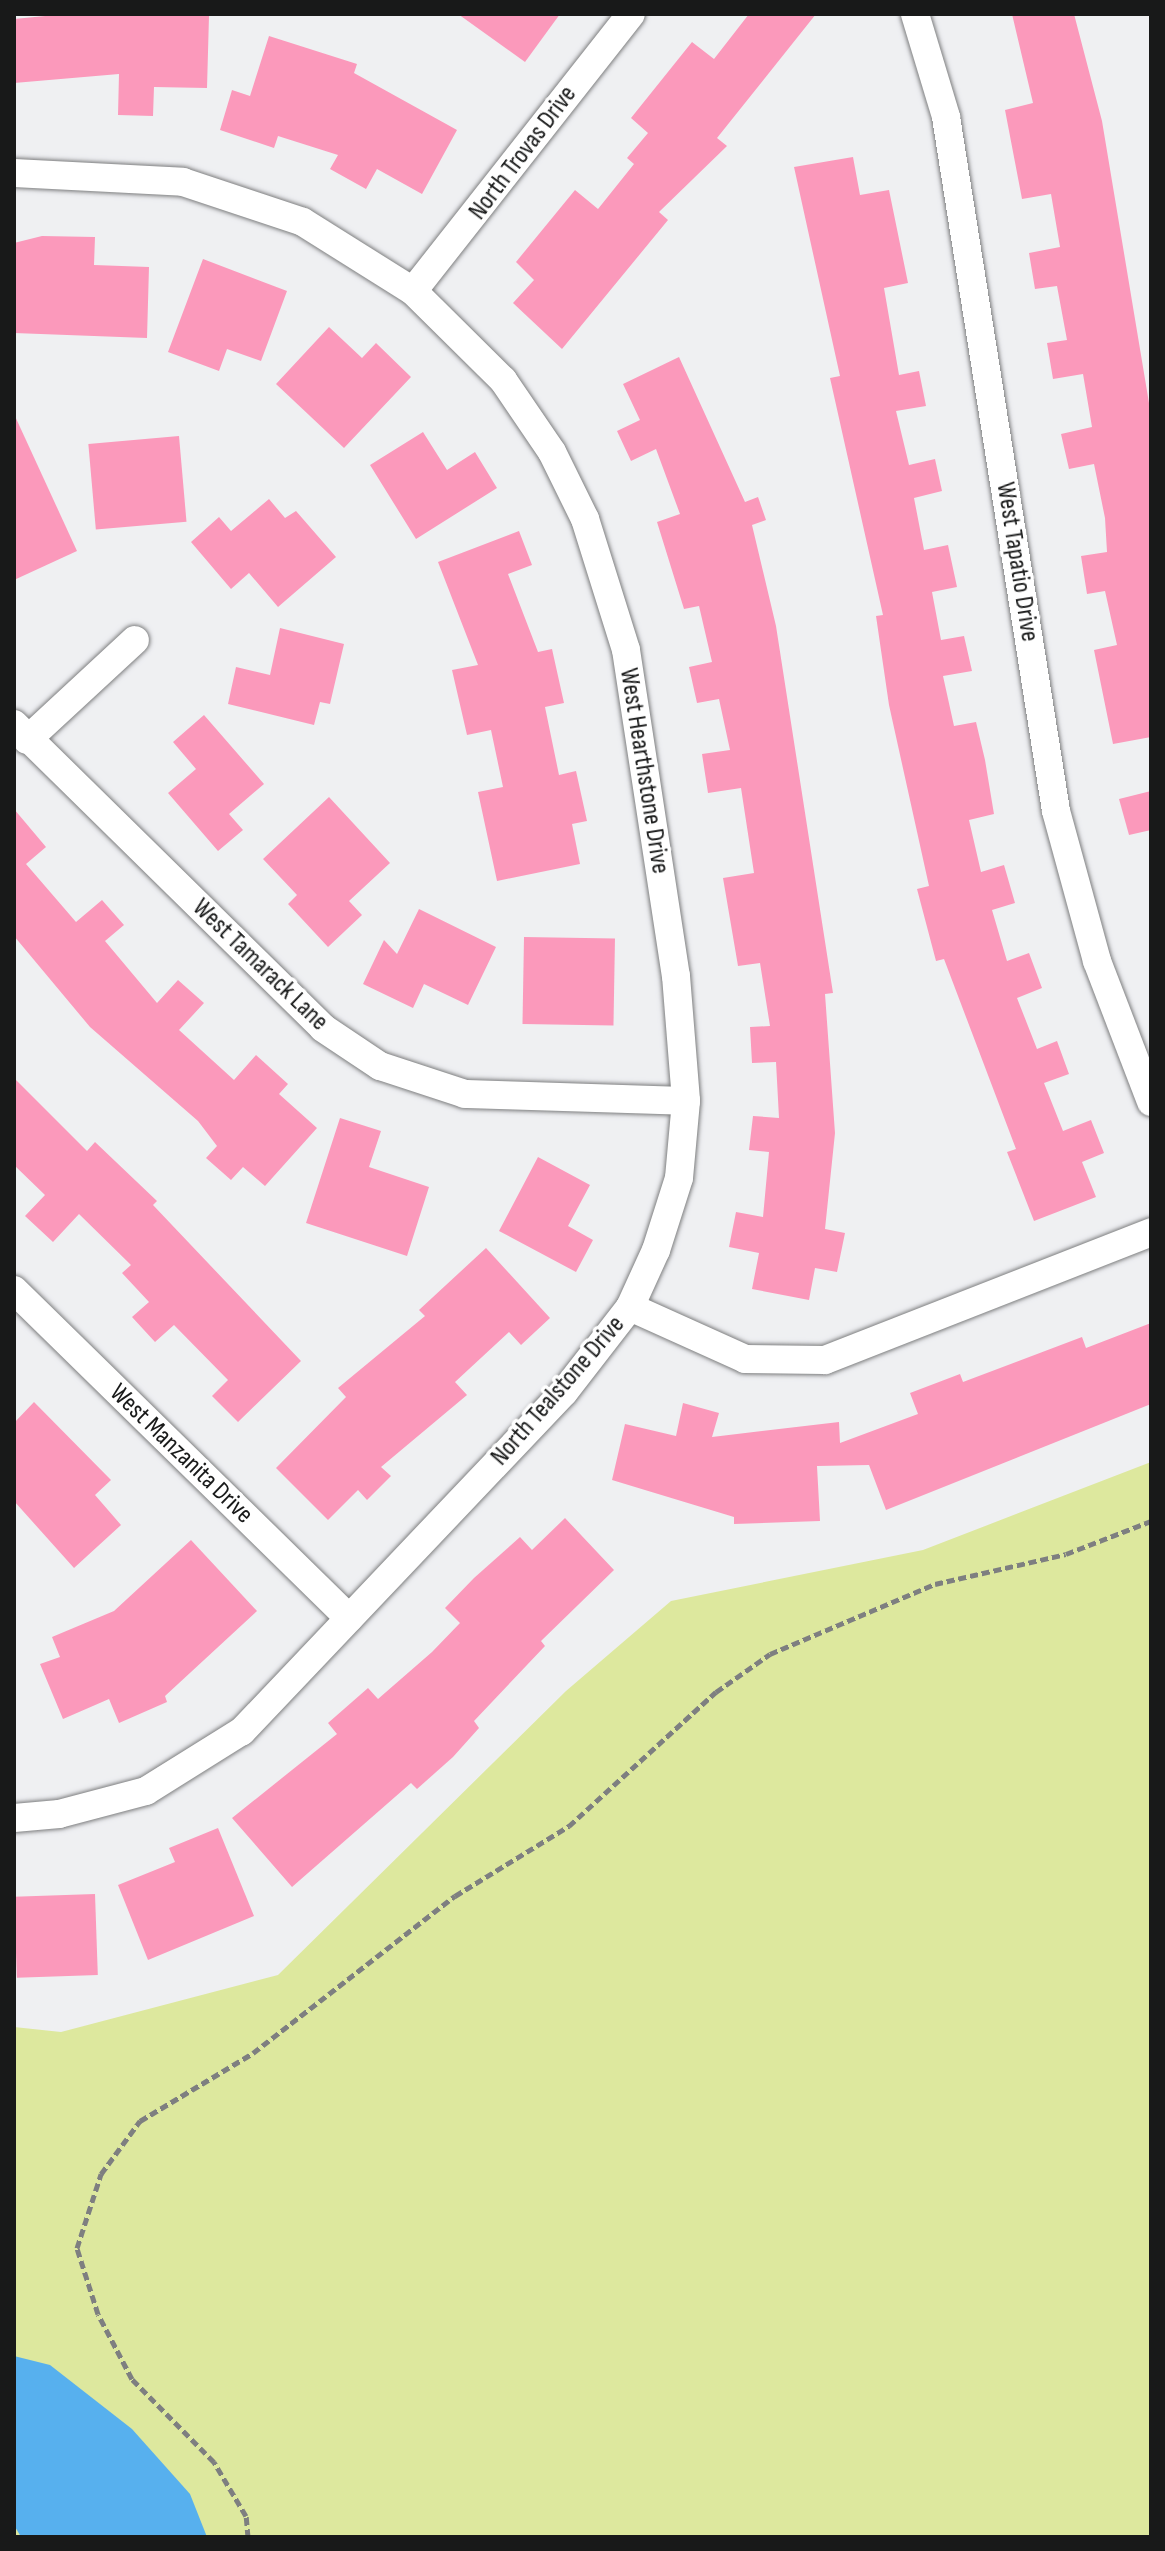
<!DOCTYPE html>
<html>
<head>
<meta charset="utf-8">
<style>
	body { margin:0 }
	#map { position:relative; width:1165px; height:2551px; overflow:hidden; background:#eff0f2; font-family:"Sofia Sans Condensed",sans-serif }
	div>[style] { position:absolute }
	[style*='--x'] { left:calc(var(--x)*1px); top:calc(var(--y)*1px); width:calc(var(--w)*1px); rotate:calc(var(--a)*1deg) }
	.green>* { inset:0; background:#dde89e }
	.water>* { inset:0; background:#57b0ee }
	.building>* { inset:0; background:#fb99bb; transform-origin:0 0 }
	.path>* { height:5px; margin-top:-2.5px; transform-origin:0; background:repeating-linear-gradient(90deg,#7e7f80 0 8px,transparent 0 12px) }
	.roads { filter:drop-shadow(0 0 2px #7e7f80) drop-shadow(0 0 2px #7e7f80) }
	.street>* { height:28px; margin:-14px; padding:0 14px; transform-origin:14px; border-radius:14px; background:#fff }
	span { translate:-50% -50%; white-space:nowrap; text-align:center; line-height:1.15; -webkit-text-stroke:7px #fff; paint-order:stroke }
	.street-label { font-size:26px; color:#181919 }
	.frame { position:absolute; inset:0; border:16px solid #181919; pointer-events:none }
</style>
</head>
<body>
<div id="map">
	<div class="green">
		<div style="clip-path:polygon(1151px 1462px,1151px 2537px,14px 2537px,14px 2027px,61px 2032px,278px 1975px,566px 1691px,671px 1601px,923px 1550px)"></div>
	</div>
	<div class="water">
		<div style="clip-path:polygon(14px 2356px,50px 2365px,132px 2429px,190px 2494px,207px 2537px,21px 2537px,14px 2525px)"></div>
	</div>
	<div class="building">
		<div style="clip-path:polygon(66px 14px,209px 16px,207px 88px,154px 87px,153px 116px,118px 115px,119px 74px,14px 83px,14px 19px)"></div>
		<div style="clip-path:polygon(458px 14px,560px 14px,525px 62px)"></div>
		<div style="clip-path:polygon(749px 14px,816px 14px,717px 138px,727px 146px,659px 212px,668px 220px,562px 349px,513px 303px,534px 280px,516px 262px,575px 190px,598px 209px,634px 164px,627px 158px,648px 133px,631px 118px,692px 42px,714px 59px)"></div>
		<div style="clip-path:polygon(1012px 14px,1074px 14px,1102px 121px,1151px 415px,1151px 737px,1113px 744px,1094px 650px,1117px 645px,1105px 591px,1087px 594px,1081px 556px,1107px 552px,1105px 518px,1094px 464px,1069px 469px,1061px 434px,1092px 427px,1083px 374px,1053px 379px,1047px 343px,1067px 340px,1057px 286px,1035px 289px,1029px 253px,1060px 247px,1051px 194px,1022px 199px,1005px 110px,1033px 103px)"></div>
		<div style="clip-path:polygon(269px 36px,357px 64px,354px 73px,457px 130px,422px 194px,377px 169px,366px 189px,330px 169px,338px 155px,278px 136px,274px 148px,220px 130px,232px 90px,250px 96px)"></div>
		<div style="clip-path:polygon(853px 157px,860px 195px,889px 190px,908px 283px,884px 288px,899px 375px,919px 371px,926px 406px,896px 411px,909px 465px,935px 459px,942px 491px,914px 498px,924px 550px,948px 545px,957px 587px,932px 592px,941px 640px,964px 636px,972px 671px,943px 676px,954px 726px,976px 722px,985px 760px,994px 814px,969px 820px,981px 872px,1004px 865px,1015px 903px,992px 910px,1007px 961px,1029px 953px,1042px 988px,1017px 998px,1037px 1049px,1057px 1041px,1069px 1074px,1044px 1083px,1063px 1131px,1091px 1120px,1104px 1153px,1082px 1162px,1096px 1197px,1034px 1221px,1007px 1152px,1016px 1149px,944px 959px,936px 961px,917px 889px,929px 886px,889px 705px,876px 616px,883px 615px,830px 378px,840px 376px,794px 167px)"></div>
		<div style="clip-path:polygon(42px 236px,95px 237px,94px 265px,149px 267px,147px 338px,14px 333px,14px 243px)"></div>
		<div style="clip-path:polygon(203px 259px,287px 291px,261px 361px,227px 349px,219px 371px,168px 352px)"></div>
		<div style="clip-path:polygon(329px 327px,362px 358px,376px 343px,411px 377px,344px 448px,276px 384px)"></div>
		<div style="clip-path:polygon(679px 357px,745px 502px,758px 497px,766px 520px,752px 525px,776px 626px,833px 993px,825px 994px,835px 1133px,825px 1229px,845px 1233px,837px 1272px,815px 1268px,809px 1300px,752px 1289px,759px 1253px,729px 1247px,736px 1212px,763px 1217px,769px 1152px,749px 1150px,753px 1116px,779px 1118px,776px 1062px,752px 1063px,750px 1027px,770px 1026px,760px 963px,738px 966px,723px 878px,754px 873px,741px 788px,708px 793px,702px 754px,730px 750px,719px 699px,697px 703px,689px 667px,712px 662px,699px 606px,684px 609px,657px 522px,680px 514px,656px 449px,631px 461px,617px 431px,640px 420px,623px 384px)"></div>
		<div style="clip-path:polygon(14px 414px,77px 551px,14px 580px)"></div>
		<div style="clip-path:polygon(423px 432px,447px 470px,475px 452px,497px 488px,416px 539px,370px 465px)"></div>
		<div style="left:179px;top:436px;width:86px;height:91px;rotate:85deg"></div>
		<div style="clip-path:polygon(269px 499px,285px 518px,296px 511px,336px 557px,278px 607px,249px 573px,231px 589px,191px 542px,219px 517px,231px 531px)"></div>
		<div style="clip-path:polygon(519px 531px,532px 565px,508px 574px,538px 652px,552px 649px,564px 703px,545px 707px,559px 775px,576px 771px,587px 821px,572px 824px,580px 864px,497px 881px,478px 792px,503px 787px,491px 730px,467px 735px,452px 670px,478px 665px,438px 562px)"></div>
		<div style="clip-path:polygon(280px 628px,344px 644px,330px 704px,320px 702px,314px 725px,228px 704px,236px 667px,270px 675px)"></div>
		<div style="clip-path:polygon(204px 715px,264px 784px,229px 814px,243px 830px,218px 851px,168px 793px,196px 769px,173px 742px)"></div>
		<div style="clip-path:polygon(1151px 791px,1151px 830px,1129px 835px,1119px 799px)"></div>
		<div style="clip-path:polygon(329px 797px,390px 863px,349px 901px,362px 915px,328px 947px,288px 904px,297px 895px,263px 859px)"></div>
		<div style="clip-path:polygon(14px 809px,46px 847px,26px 864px,76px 922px,102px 900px,124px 925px,105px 941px,157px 1003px,178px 980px,204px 1003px,179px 1030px,234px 1080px,256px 1055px,288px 1084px,279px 1094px,317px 1128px,265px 1186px,243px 1167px,231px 1180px,206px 1158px,217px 1146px,198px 1121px,90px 1027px,14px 936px)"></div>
		<div style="clip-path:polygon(419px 909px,496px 947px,468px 1005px,424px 984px,413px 1008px,363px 984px,384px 940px,397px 954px)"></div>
		<div style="left:524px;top:937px;width:91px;height:87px;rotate:1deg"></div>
		<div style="clip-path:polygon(14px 1078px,87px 1151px,95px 1142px,157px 1201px,153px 1205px,301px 1361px,238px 1422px,212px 1396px,228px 1380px,174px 1325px,155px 1342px,132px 1317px,149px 1302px,122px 1273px,131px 1265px,79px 1214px,53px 1242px,25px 1216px,45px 1195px,14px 1165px)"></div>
		<div style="clip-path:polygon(340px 1118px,381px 1131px,369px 1167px,429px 1187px,407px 1256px,306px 1223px)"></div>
		<div style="clip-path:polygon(538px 1157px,590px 1185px,568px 1226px,593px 1240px,576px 1272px,499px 1231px)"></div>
		<div style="clip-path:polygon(486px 1248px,550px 1318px,521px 1345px,509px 1332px,455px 1382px,467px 1395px,381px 1467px,391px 1476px,367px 1500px,358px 1490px,328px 1520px,276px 1468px,346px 1397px,338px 1388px,425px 1316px,419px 1310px)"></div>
		<div style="clip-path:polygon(1151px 1323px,1151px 1404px,886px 1510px,869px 1465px,817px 1466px,820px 1521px,734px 1524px,734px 1517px,612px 1480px,625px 1424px,676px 1436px,683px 1403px,719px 1413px,712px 1437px,839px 1422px,840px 1443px,918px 1414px,910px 1393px,960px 1374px,963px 1382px,1082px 1337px,1086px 1348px)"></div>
		<div style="clip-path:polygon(34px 1402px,111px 1480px,95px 1495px,121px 1525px,74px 1568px,14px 1501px,14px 1423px)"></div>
		<div style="clip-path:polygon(565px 1518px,614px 1570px,541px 1641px,545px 1646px,474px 1721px,479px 1728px,453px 1757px,417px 1789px,411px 1783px,292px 1887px,232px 1818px,337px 1734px,328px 1723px,368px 1688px,378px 1699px,432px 1652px,460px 1623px,445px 1608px,474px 1578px,520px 1537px,532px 1550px)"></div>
		<div style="clip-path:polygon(191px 1540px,257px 1611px,165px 1696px,167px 1702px,119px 1723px,109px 1699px,63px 1719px,40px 1664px,60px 1657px,52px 1637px,114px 1611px)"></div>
		<div style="clip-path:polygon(218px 1828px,254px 1916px,148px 1960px,118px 1885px,175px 1862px,169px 1848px)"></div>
		<div style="left:95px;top:1894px;width:81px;height:81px;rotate:88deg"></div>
	</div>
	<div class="path">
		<div style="--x:248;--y:2537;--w:21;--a:-95"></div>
		<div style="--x:246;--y:2516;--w:63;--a:-120.7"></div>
		<div style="--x:214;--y:2462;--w:117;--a:-134.7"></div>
		<div style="--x:132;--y:2379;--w:73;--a:-117.6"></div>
		<div style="--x:98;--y:2314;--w:69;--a:-107.7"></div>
		<div style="--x:77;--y:2248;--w:78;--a:-72"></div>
		<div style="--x:101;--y:2174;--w:66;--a:-53.7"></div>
		<div style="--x:140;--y:2121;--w:132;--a:-31"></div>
		<div style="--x:253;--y:2053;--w:256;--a:-37.9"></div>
		<div style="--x:455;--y:1896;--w:134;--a:-31.6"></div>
		<div style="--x:569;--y:1826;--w:199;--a:-42.4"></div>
		<div style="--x:716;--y:1692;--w:66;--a:-35.1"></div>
		<div style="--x:770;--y:1654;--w:179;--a:-23"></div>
		<div style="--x:935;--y:1584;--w:134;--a:-12.9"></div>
		<div style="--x:1066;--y:1554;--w:91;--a:-21.2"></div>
	</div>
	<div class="roads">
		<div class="street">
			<div style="--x:915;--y:14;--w:108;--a:73.2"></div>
			<div style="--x:946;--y:117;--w:703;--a:80.99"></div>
			<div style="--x:1056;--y:811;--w:156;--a:74.7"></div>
			<div style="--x:1097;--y:961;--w:151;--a:69"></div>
			<div style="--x:14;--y:173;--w:169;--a:3"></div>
			<div style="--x:183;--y:182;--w:126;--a:18.4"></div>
			<div style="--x:303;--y:222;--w:130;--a:32.1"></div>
			<div style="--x:413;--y:291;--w:127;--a:44.7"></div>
			<div style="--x:503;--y:380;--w:87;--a:55.8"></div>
			<div style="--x:552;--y:452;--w:75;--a:63.8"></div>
			<div style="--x:585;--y:519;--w:137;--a:72.6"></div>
			<div style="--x:626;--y:650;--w:330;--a:81.3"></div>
			<div style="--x:676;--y:976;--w:125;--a:85.4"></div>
			<div style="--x:686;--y:1101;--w:77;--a:95.2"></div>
			<div style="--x:679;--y:1178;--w:76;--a:107.7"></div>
			<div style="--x:656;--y:1250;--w:63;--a:114.5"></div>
			<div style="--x:630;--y:1307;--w:108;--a:127.8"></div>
			<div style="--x:564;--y:1392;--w:468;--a:133.5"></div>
			<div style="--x:242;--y:1731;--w:113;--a:148"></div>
			<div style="--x:146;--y:1791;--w:90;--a:165.2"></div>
			<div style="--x:59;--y:1814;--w:45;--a:174.9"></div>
			<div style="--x:413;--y:291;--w:352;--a:-51.8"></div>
			<div style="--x:14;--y:724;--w:433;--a:44.5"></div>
			<div style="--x:323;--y:1028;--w:69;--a:33.7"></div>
			<div style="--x:380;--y:1066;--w:89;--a:18.2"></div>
			<div style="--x:465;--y:1094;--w:221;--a:1.8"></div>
			<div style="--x:27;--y:740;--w:147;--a:-42.8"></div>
			<div style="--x:14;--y:1290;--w:469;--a:44.4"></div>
			<div style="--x:630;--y:1307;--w:126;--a:24.3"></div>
			<div style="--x:745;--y:1359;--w:80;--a:0.7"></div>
			<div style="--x:825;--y:1360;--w:350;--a:-21.4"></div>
		</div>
	</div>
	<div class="street-label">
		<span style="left:523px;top:153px;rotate:-53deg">North Trovas Drive</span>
		<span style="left:1017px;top:562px;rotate:81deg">West Tapatio Drive</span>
		<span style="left:644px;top:771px;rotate:81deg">West Hearthstone Drive</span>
		<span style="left:260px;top:965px;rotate:44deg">West Tamarack Lane</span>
		<span style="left:558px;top:1391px;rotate:-49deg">North Tealstone Drive</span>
		<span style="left:181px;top:1454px;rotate:44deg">West Manzanita Drive</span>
	</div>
	<div class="frame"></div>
</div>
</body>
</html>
